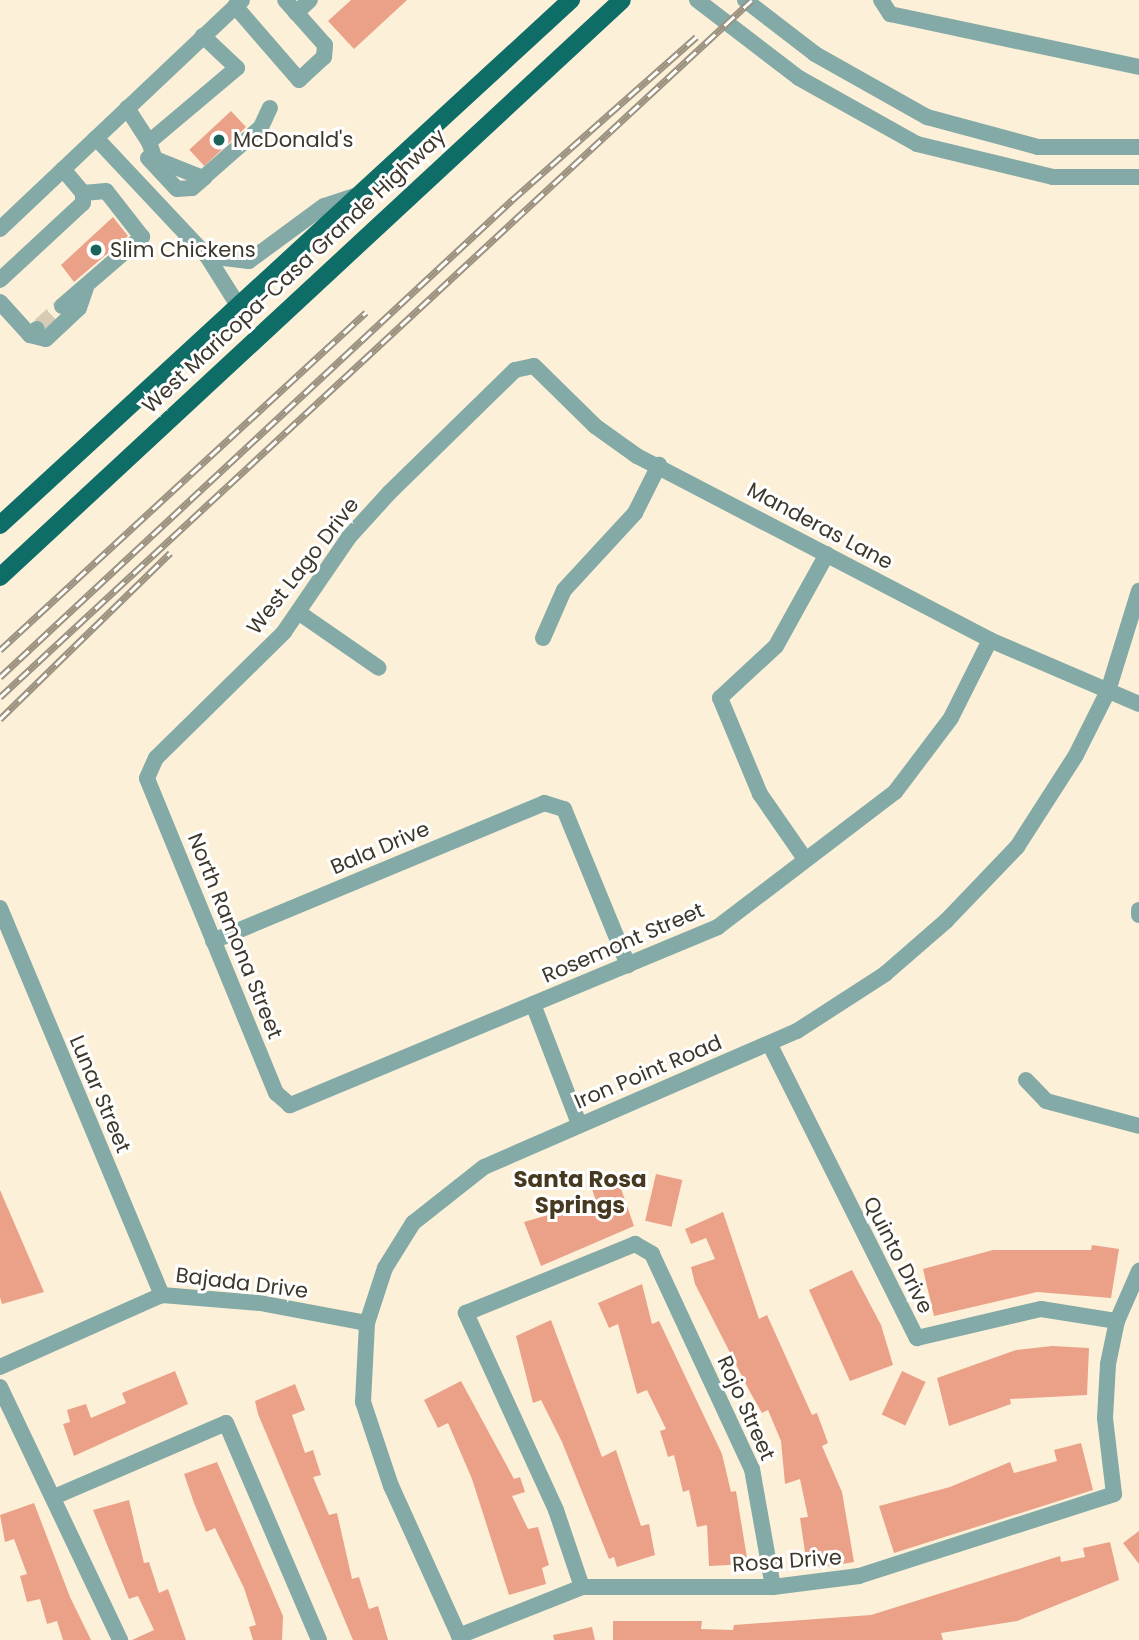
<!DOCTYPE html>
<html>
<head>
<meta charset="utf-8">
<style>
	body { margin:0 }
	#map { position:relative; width:1139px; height:1640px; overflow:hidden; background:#fdf0d8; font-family:Poppins,sans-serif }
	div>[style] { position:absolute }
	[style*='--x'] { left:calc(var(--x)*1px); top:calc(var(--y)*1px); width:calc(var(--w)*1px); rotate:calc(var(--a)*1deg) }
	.building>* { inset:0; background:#eaa188; transform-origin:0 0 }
	.minor-tunnel>* { height:16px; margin-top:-8px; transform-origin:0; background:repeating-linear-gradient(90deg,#d7cbb5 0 16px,transparent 0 24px) }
	.minor>* { height:16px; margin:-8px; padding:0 8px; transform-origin:8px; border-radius:8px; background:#83aaa6 }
	.major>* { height:18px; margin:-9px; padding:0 9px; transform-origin:9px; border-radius:9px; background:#0e6d67 }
	.rail>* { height:7px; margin-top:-3.5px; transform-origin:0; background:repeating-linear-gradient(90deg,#fff 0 13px,#9c9280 0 26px); box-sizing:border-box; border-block:2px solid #9c9280 }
	.dots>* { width:19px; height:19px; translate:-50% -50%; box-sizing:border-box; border:4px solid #fff; border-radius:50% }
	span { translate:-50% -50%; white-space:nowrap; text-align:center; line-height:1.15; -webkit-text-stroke:6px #fff; paint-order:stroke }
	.poi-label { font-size:21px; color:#3e372b }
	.left { translate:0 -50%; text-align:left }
	.street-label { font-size:21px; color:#3e372b }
	.neighbourhood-label { font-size:23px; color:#46391f; font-weight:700 }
</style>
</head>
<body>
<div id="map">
	<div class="building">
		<div style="clip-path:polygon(351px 0,407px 0,354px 49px,328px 21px)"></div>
		<div style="left:231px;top:111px;width:22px;height:57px;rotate:47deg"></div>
		<div style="clip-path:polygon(113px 217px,128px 236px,74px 282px,61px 265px)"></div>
		<div style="left:656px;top:1174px;width:27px;height:48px;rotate:13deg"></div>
		<div style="clip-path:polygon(618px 1180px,634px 1226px,541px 1266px,524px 1222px,596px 1201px,592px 1189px)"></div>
		<div style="clip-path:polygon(0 1190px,44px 1292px,2px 1304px,0 1297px)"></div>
		<div style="clip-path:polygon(723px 1212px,759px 1319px,767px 1315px,812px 1415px,817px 1413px,828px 1443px,822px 1446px,842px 1492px,854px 1562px,812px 1569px,806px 1559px,800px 1518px,808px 1517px,800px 1479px,785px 1484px,781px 1441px,768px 1410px,762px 1413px,750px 1392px,695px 1284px,691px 1267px,715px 1259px,706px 1238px,691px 1244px,685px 1229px)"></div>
		<div style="clip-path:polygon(1092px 1245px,1119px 1249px,1111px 1298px,1037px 1292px,934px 1316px,923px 1269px,993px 1250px,1091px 1250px)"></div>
		<div style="clip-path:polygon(852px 1270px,881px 1325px,893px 1365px,850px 1381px,809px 1290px)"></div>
		<div style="clip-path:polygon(642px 1284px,652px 1324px,659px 1321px,722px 1454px,731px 1492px,736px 1491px,748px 1564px,709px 1566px,707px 1525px,697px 1527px,689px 1490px,683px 1492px,674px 1455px,668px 1457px,660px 1431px,666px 1429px,647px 1390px,637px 1394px,618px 1324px,609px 1328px,598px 1303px)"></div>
		<div style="clip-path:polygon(551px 1320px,602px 1457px,616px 1450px,641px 1526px,649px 1524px,655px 1555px,617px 1567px,614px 1557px,609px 1559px,562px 1442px,541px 1400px,533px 1403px,516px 1336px)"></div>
		<div style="clip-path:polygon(1052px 1346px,1089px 1348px,1087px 1395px,1010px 1399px,1011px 1404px,949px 1426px,937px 1378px,1016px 1350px)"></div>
		<div style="clip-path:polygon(175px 1371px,188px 1404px,74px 1456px,63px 1424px,70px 1422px,67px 1410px,86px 1404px,91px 1418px,126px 1403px,122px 1393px)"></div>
		<div style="left:902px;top:1371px;width:26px;height:48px;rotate:25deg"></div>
		<div style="clip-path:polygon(461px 1381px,514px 1479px,520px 1477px,525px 1492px,512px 1496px,528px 1529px,538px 1527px,549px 1565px,542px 1568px,546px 1584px,509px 1595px,472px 1479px,448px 1423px,438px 1428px,424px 1400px)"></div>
		<div style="clip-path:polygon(295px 1384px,305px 1410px,292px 1415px,305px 1453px,313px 1450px,321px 1475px,313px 1477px,329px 1515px,337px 1513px,352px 1579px,359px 1577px,369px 1609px,378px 1606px,388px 1640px,353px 1640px,258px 1414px,255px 1401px)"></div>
		<div style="clip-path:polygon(1081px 1443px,1093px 1490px,894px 1553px,879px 1506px,950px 1487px,1010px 1462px,1014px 1473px,1057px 1461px,1054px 1450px)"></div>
		<div style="clip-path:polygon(217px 1462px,283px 1616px,282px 1640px,253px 1640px,249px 1627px,256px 1625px,244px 1588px,215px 1528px,206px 1532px,194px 1503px,184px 1474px)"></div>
		<div style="clip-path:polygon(129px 1500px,144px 1563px,149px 1562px,159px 1593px,168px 1589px,186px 1640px,132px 1640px,154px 1630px,138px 1596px,129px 1599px,93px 1510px)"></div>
		<div style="clip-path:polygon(34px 1503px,70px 1597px,91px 1640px,63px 1640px,57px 1621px,47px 1624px,40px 1599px,27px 1602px,20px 1576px,27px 1574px,14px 1539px,5px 1542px,0 1515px)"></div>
		<div style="clip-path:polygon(1139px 1531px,1139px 1564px,1123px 1543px)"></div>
		<div style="clip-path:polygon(1110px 1542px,1119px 1580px,1017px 1621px,941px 1633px,943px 1640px,613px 1640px,613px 1621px,702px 1621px,701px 1629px,733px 1630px,734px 1625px,871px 1615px,1060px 1556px,1061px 1562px,1085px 1557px,1083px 1548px)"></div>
		<div style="clip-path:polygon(592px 1627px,595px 1640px,554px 1640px,553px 1635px)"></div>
	</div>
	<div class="minor-tunnel">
		<div style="--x:40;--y:326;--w:30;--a:-42"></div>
	</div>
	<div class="minor">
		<div style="--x:697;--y:0;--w:128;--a:37.4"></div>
		<div style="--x:799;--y:78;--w:135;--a:29.2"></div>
		<div style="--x:917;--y:144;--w:140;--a:13.6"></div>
		<div style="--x:1053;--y:177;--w:86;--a:0"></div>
		<div style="--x:745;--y:0;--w:88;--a:37.6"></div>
		<div style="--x:815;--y:54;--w:129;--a:29.4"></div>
		<div style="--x:927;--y:117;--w:115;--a:15.1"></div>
		<div style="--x:1038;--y:147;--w:101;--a:0"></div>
		<div style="--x:881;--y:0;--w:17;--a:57"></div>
		<div style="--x:890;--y:14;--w:255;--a:12"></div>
		<div style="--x:235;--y:6;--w:98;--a:49.1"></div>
		<div style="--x:299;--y:80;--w:34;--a:-43"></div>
		<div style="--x:324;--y:57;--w:12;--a:-85"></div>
		<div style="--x:325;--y:45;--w:60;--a:-131.6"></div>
		<div style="--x:296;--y:13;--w:19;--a:-43"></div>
		<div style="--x:127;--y:108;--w:40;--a:57.1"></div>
		<div style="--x:149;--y:142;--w:115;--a:-40.1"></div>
		<div style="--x:237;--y:68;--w:47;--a:-136.7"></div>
		<div style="--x:96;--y:138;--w:162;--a:46.8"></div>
		<div style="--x:207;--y:256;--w:60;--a:57.9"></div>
		<div style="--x:149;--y:142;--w:18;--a:71"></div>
		<div style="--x:155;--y:159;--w:52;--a:21.6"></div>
		<div style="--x:203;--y:178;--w:77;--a:-41.3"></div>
		<div style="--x:261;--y:127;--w:21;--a:-65"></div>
		<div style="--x:148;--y:158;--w:42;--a:46.9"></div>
		<div style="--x:177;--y:189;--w:15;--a:-4"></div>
		<div style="--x:192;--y:188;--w:16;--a:-40"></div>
		<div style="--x:0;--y:229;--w:333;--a:-43.4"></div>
		<div style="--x:207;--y:256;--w:42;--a:6.8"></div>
		<div style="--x:249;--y:261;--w:93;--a:-36.3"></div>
		<div style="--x:324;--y:206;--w:35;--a:-18"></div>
		<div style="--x:0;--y:280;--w:113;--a:-42.9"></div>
		<div style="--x:83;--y:203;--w:10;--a:-90"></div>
		<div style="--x:83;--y:193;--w:31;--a:-130"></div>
		<div style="--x:0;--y:302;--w:45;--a:47.7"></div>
		<div style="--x:30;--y:335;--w:9;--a:-41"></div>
		<div style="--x:62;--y:306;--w:106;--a:-40.8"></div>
		<div style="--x:142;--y:237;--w:58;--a:-128"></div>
		<div style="--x:106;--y:191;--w:23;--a:175"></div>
		<div style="--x:30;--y:335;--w:16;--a:14"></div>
		<div style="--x:46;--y:339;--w:45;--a:-43.2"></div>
		<div style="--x:79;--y:308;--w:21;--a:-71"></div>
		<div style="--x:298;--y:612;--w:98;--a:34.7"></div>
		<div style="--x:543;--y:638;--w:52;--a:-66.4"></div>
		<div style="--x:564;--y:590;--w:105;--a:-47.3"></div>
		<div style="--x:635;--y:513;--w:54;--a:-63.4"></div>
		<div style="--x:990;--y:640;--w:87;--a:116.6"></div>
		<div style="--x:951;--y:718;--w:93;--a:127.1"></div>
		<div style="--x:895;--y:792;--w:223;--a:142.7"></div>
		<div style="--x:718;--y:927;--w:464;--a:157.4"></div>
		<div style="--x:290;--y:1105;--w:18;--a:-139"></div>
		<div style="--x:276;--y:1093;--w:340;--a:-112.3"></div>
		<div style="--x:147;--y:778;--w:22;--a:-66"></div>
		<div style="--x:156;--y:758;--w:180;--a:-44.5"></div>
		<div style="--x:284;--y:632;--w:115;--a:-55.6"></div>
		<div style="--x:349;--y:537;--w:59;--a:-47.7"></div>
		<div style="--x:389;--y:493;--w:176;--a:-44.3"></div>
		<div style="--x:515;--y:370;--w:19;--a:-12"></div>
		<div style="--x:534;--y:366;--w:86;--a:44.5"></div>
		<div style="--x:595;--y:426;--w:52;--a:35.5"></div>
		<div style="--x:637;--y:456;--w:398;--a:27.5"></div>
		<div style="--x:990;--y:640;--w:162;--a:23.2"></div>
		<div style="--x:805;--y:859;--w:79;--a:-124.7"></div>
		<div style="--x:760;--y:794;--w:104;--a:-112.6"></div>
		<div style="--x:720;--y:698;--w:76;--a:-42.9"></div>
		<div style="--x:776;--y:646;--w:105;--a:-61"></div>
		<div style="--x:0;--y:908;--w:420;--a:67.3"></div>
		<div style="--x:1139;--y:910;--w:5;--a:90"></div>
		<div style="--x:213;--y:941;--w:359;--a:-22.6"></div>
		<div style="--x:544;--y:803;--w:21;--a:17"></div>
		<div style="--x:564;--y:809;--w:169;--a:67.7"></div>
		<div style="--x:533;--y:1004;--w:129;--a:69"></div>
		<div style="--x:770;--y:1045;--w:328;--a:63.4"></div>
		<div style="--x:917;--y:1338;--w:127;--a:-13.2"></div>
		<div style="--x:1041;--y:1309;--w:77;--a:9"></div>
		<div style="--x:1026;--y:1080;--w:29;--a:46"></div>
		<div style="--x:1046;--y:1101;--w:96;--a:15"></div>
		<div style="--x:0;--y:1367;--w:177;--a:-24"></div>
		<div style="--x:162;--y:1295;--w:98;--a:4.7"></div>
		<div style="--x:260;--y:1303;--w:109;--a:10.6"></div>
		<div style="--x:0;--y:1387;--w:280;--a:64.6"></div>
		<div style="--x:54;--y:1497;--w:187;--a:-23.3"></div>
		<div style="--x:226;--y:1423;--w:236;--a:66.8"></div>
		<div style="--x:582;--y:1587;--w:81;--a:-108.7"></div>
		<div style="--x:556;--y:1510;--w:217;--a:-114.6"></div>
		<div style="--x:466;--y:1313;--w:183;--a:-22.2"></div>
		<div style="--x:635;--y:1244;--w:20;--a:30"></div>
		<div style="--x:652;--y:1254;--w:237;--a:65.1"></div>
		<div style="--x:752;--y:1469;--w:120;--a:79.9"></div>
		<div style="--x:459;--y:1636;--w:132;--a:-21.7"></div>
		<div style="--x:582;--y:1587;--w:191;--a:0"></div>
		<div style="--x:773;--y:1587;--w:87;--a:-7.3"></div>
		<div style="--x:859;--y:1576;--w:268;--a:-17.8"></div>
		<div style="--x:1114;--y:1494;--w:77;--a:-96.8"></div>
		<div style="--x:1105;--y:1418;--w:54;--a:-86.8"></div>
		<div style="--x:1108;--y:1364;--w:44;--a:-78.2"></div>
		<div style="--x:1117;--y:1321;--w:55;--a:-66.3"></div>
		<div style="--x:461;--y:1640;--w:169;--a:-114.4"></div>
		<div style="--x:391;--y:1486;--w:89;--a:-108.4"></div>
		<div style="--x:363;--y:1402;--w:79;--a:-87.1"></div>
		<div style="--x:367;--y:1323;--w:58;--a:-71.9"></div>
		<div style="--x:385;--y:1268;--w:53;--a:-58.1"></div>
		<div style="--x:413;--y:1223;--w:90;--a:-38.3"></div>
		<div style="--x:484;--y:1167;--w:341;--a:-23.5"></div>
		<div style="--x:797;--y:1031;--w:105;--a:-32.9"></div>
		<div style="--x:885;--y:974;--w:81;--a:-41"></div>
		<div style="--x:946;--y:921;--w:103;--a:-46.2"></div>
		<div style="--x:1017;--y:847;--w:109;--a:-57.3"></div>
		<div style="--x:1076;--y:755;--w:72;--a:-63.4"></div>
		<div style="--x:1108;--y:691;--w:105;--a:-72.8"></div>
	</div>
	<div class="major">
		<div style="--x:0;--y:525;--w:776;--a:-42.6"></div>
		<div style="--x:0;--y:577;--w:848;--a:-42.85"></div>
	</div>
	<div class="rail">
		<div style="--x:0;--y:650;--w:498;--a:-42.7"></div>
		<div style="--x:0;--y:677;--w:700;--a:-42.97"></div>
		<div style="--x:512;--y:200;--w:246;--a:-41.5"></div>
		<div style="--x:0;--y:697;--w:1025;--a:-42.83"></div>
		<div style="--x:0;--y:719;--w:238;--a:-44.3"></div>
	</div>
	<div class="dots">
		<div style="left:219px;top:140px;background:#1a635a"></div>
		<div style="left:96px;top:250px;background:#1a635a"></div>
	</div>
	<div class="poi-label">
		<span class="left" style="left:233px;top:140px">McDonald's</span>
		<span class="left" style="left:110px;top:250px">Slim Chickens</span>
	</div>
	<div class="street-label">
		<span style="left:294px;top:271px;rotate:-43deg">West Maricopa-Casa Grande Highway</span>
		<span style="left:820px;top:526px;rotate:28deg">Manderas Lane</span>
		<span style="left:303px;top:566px;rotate:-52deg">West Lago Drive</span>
		<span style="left:380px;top:848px;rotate:-23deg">Bala Drive</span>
		<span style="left:235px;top:936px;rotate:68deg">North Ramona Street</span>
		<span style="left:623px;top:943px;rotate:-23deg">Rosemont Street</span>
		<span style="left:648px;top:1072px;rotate:-23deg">Iron Point Road</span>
		<span style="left:100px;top:1094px;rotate:67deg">Lunar Street</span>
		<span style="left:898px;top:1255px;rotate:63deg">Quinto Drive</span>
		<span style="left:242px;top:1283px;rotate:7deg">Bajada Drive</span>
		<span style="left:746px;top:1408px;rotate:66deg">Rojo Street</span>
		<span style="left:787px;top:1561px;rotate:-4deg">Rosa Drive</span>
	</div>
	<div class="neighbourhood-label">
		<span style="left:580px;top:1192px">Santa Rosa<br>Springs</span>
	</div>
</div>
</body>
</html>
